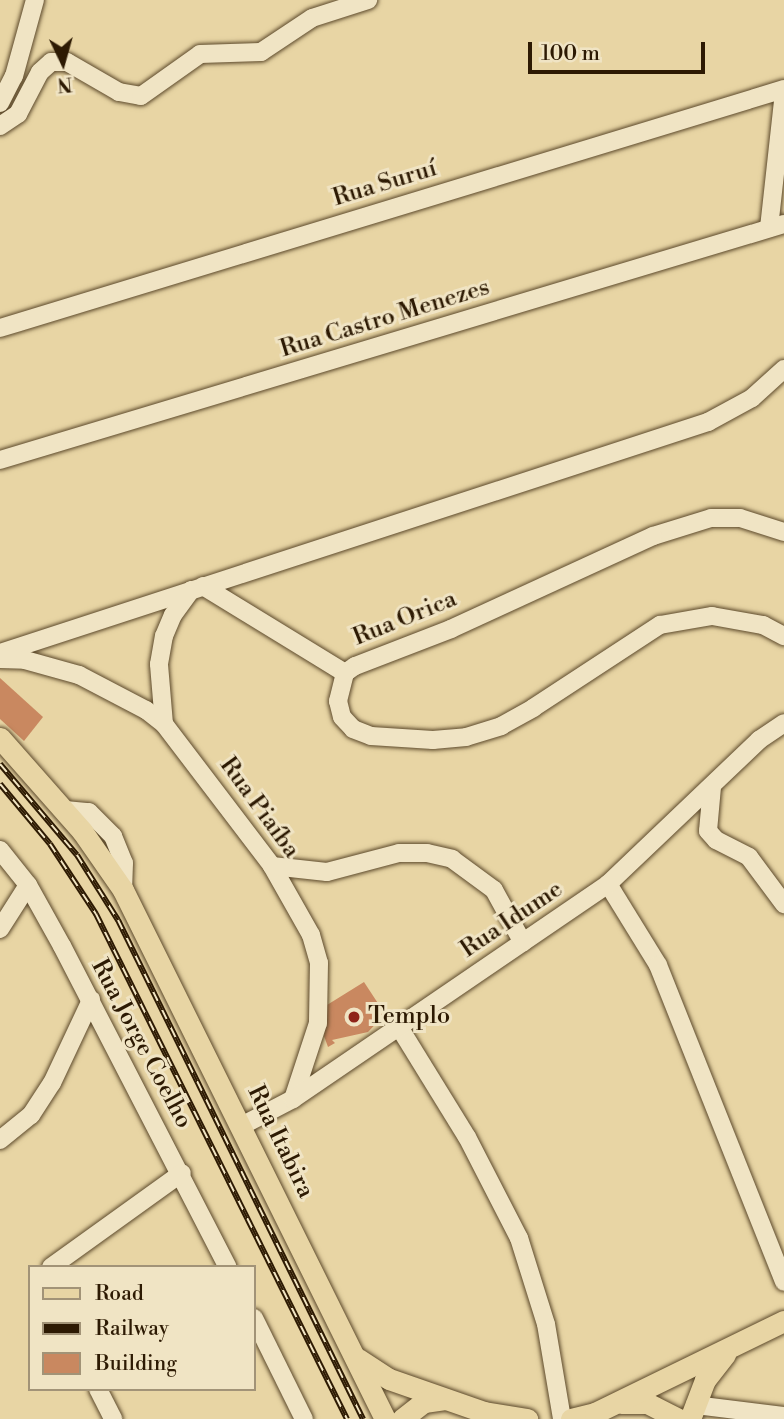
<!DOCTYPE html>
<html>
<head>
<meta charset="utf-8">
<style>
	body { margin:0 }
	#map { position:relative; width:784px; height:1419px; overflow:hidden; background:#e8d5a4; font-family:"Libre Bodoni",serif }
	div>[style] { position:absolute }
	[style*='--x'] { left:calc(var(--x)*1px); top:calc(var(--y)*1px); width:calc(var(--w)*1px); rotate:calc(var(--a)*1deg) }
	.building>* { inset:0; background:#c98860 }
	.roads { filter:drop-shadow(0 0 2px #5c492b) drop-shadow(0 0 2px #5c492b) }
	.minor>* { height:18px; margin:-9px; padding:0 9px; transform-origin:9px; border-radius:9px; background:#f0e4c4 }
	.major>* { height:21px; margin:-10.5px; padding:0 10.5px; transform-origin:10.5px; border-radius:10.5px; background:#e8d5a4 }
	.rail>* { height:6px; margin-top:-3px; transform-origin:0; background:repeating-linear-gradient(90deg,#f0e4c4 0 10px,#2d1a03 0 20px); box-sizing:border-box; border-block:2px solid #2d1a03 }
	.dots>* { width:19px; height:19px; translate:-50% -50%; box-sizing:border-box; border:4px solid #f0e4c4; border-radius:50% }
	span { translate:-50% -50%; white-space:nowrap; text-align:center; line-height:1.15; -webkit-text-stroke:6px #f0e4c4; paint-order:stroke }
	.street-label { font-size:24px; color:#2d1a03 }
	.poi-label { font-size:24px; color:#2d1a03 }
	.left { translate:0 -50%; text-align:left }
	.legend { position:absolute; left:28px; top:1265px; width:228px; height:126px; box-sizing:border-box; background:#f0e4c4; border:2px solid #a29377; margin:0; padding:9px 12px; list-style:none; font-size:21px; color:#2d1a03 }
	.legend li { display:flex; align-items:center; gap:14px; height:35px }
	.legend b { width:35px; border:2px solid #a29377 }
	.north { position:absolute; left:28px; top:28px; width:70px; height:70px; -webkit-text-stroke:5px #f0e4c4; paint-order:stroke; rotate:175deg; font-size:19px; font-weight:700; line-height:28px; text-align:center; color:#2d1a03 }
	.north::after { content:''; display:block; margin:auto; width:24px; height:32px; background:#2d1a03; clip-path:polygon(50% 0,100% 100%,50% 72%,0 100%) }
	.scale { position:absolute; left:528px; top:42px; width:177px; height:32px; box-sizing:border-box; border:4px solid #2d1a03; border-top:0; padding-left:9px; font-size:21px; line-height:24px; white-space:nowrap; color:#2d1a03; -webkit-text-stroke:5px #f0e4c4; paint-order:stroke }
</style>
</head>
<body>
<div id="map">
	<div class="building">
		<div style="clip-path:polygon(0 678px,43px 717px,24px 741px,0 719px)"></div>
		<div style="clip-path:polygon(364px 982px,385px 1014px,368px 1032px,332px 1040px,335px 1043px,328px 1047px,324px 1036px,327px 1005px)"></div>
	</div>
	<div class="roads">
		<div class="minor">
			<div style="--x:0;--y:103;--w:30;--a:-63"></div>
			<div style="--x:14;--y:76;--w:79;--a:-74.6"></div>
			<div style="--x:0;--y:126;--w:22;--a:-34"></div>
			<div style="--x:18;--y:114;--w:47;--a:-62.4"></div>
			<div style="--x:40;--y:72;--w:15;--a:-42"></div>
			<div style="--x:51;--y:62;--w:16;--a:0"></div>
			<div style="--x:67;--y:62;--w:60;--a:30"></div>
			<div style="--x:119;--y:92;--w:22;--a:10"></div>
			<div style="--x:141;--y:96;--w:72;--a:-35.4"></div>
			<div style="--x:200;--y:54;--w:61;--a:-1.9"></div>
			<div style="--x:261;--y:52;--w:61;--a:-33.7"></div>
			<div style="--x:312;--y:18;--w:59;--a:-17.8"></div>
			<div style="--x:769;--y:228;--w:136;--a:-83.7"></div>
			<div style="--x:0;--y:328;--w:820;--a:-16.95"></div>
			<div style="--x:0;--y:460;--w:819;--a:-16.75"></div>
			<div style="--x:784;--y:532;--w:46;--a:-162.3"></div>
			<div style="--x:740;--y:518;--w:29;--a:180"></div>
			<div style="--x:711;--y:518;--w:61;--a:162.8"></div>
			<div style="--x:653;--y:536;--w:222;--a:155.3"></div>
			<div style="--x:451;--y:629;--w:103;--a:158.9"></div>
			<div style="--x:355;--y:666;--w:12;--a:145"></div>
			<div style="--x:345;--y:673;--w:29;--a:104"></div>
			<div style="--x:338;--y:701;--w:16;--a:76"></div>
			<div style="--x:342;--y:717;--w:16;--a:47"></div>
			<div style="--x:353;--y:729;--w:19;--a:21"></div>
			<div style="--x:371;--y:736;--w:62;--a:3.7"></div>
			<div style="--x:433;--y:740;--w:33;--a:-5"></div>
			<div style="--x:466;--y:737;--w:37;--a:-17"></div>
			<div style="--x:501;--y:726;--w:37;--a:-29"></div>
			<div style="--x:533;--y:708;--w:152;--a:-33.2"></div>
			<div style="--x:660;--y:625;--w:53;--a:-9.8"></div>
			<div style="--x:712;--y:616;--w:52;--a:10"></div>
			<div style="--x:763;--y:625;--w:24;--a:28"></div>
			<div style="--x:203;--y:586;--w:167;--a:31.5"></div>
			<div style="--x:0;--y:653;--w:745;--a:-18.07"></div>
			<div style="--x:708;--y:422;--w:50;--a:-28.6"></div>
			<div style="--x:752;--y:398;--w:43;--a:-42.2"></div>
			<div style="--x:0;--y:659;--w:25;--a:2"></div>
			<div style="--x:25;--y:660;--w:56;--a:15.5"></div>
			<div style="--x:79;--y:675;--w:76;--a:27.6"></div>
			<div style="--x:146;--y:710;--w:23;--a:38"></div>
			<div style="--x:164;--y:724;--w:178;--a:52.7"></div>
			<div style="--x:272;--y:866;--w:79;--a:60.5"></div>
			<div style="--x:311;--y:935;--w:29;--a:74"></div>
			<div style="--x:319;--y:963;--w:60;--a:91"></div>
			<div style="--x:318;--y:1023;--w:80;--a:108.2"></div>
			<div style="--x:164;--y:724;--w:60;--a:-94.8"></div>
			<div style="--x:159;--y:664;--w:28;--a:-80"></div>
			<div style="--x:164;--y:636;--w:23;--a:-67"></div>
			<div style="--x:173;--y:615;--w:31;--a:-54"></div>
			<div style="--x:712;--y:787;--w:44;--a:95.2"></div>
			<div style="--x:708;--y:831;--w:12;--a:48"></div>
			<div style="--x:716;--y:840;--w:37;--a:27"></div>
			<div style="--x:749;--y:857;--w:59;--a:53.3"></div>
			<div style="--x:65;--y:810;--w:24;--a:5"></div>
			<div style="--x:89;--y:812;--w:34;--a:45"></div>
			<div style="--x:113;--y:836;--w:29;--a:68"></div>
			<div style="--x:124;--y:863;--w:27;--a:92"></div>
			<div style="--x:0;--y:850;--w:45;--a:51.3"></div>
			<div style="--x:28;--y:885;--w:70;--a:60.9"></div>
			<div style="--x:62;--y:946;--w:361;--a:62.7"></div>
			<div style="--x:272;--y:866;--w:55;--a:6.2"></div>
			<div style="--x:327;--y:872;--w:74;--a:-14.8"></div>
			<div style="--x:399;--y:853;--w:28;--a:0"></div>
			<div style="--x:427;--y:853;--w:26;--a:13"></div>
			<div style="--x:452;--y:859;--w:52;--a:36.4"></div>
			<div style="--x:494;--y:890;--w:60;--a:61.3"></div>
			<div style="--x:608;--y:884;--w:95;--a:58.3"></div>
			<div style="--x:658;--y:965;--w:341;--a:68.3"></div>
			<div style="--x:0;--y:929;--w:52;--a:-57.5"></div>
			<div style="--x:399;--y:1027;--w:129;--a:58.3"></div>
			<div style="--x:467;--y:1137;--w:114;--a:62.8"></div>
			<div style="--x:519;--y:1238;--w:90;--a:72.6"></div>
			<div style="--x:546;--y:1324;--w:96;--a:80.4"></div>
			<div style="--x:243;--y:1125;--w:56;--a:-27.5"></div>
			<div style="--x:293;--y:1099;--w:381;--a:-34.3"></div>
			<div style="--x:608;--y:884;--w:209;--a:-43.6"></div>
			<div style="--x:759;--y:740;--w:30;--a:-34"></div>
			<div style="--x:0;--y:1140;--w:40;--a:-39"></div>
			<div style="--x:31;--y:1115;--w:38;--a:-57"></div>
			<div style="--x:52;--y:1083;--w:92;--a:-64.8"></div>
			<div style="--x:51;--y:1267;--w:161;--a:-35.7"></div>
			<div style="--x:254;--y:1318;--w:113;--a:63.7"></div>
			<div style="--x:98;--y:1389;--w:34;--a:63"></div>
			<div style="--x:695;--y:1405;--w:90;--a:7"></div>
		</div>
		<div class="major">
			<div style="--x:0;--y:738;--w:124;--a:48.6"></div>
			<div style="--x:82;--y:831;--w:72;--a:55.2"></div>
			<div style="--x:123;--y:890;--w:590;--a:63.65"></div>
			<div style="--x:355;--y:1357;--w:40;--a:32.9"></div>
			<div style="--x:389;--y:1379;--w:101;--a:19.2"></div>
			<div style="--x:484;--y:1412;--w:44;--a:9.2"></div>
			<div style="--x:621;--y:1403;--w:26;--a:0"></div>
			<div style="--x:647;--y:1403;--w:36;--a:27"></div>
			<div style="--x:402;--y:1419;--w:28;--a:-38"></div>
			<div style="--x:424;--y:1402;--w:21;--a:-8"></div>
			<div style="--x:571;--y:1419;--w:25;--a:-14"></div>
			<div style="--x:595;--y:1413;--w:210;--a:-26"></div>
			<div style="--x:690;--y:1419;--w:42;--a:-69"></div>
			<div style="--x:705;--y:1380;--w:33;--a:-52"></div>
		</div>
	</div>
	<div class="rail">
		<div style="--x:0;--y:764;--w:119;--a:49.8"></div>
		<div style="--x:77;--y:855;--w:77;--a:57.8"></div>
		<div style="--x:118;--y:920;--w:556;--a:63.85"></div>
		<div style="--x:0;--y:784;--w:78;--a:50.2"></div>
		<div style="--x:50;--y:844;--w:84;--a:56.7"></div>
		<div style="--x:96;--y:914;--w:564;--a:63.57"></div>
	</div>
	<div class="dots">
		<div style="left:354px;top:1017px;background:#8f2418"></div>
	</div>
	<div class="street-label">
		<span style="left:385px;top:184px;rotate:-17deg">Rua Suruí</span>
		<span style="left:385px;top:319px;rotate:-17deg">Rua Castro Menezes</span>
		<span style="left:405px;top:619px;rotate:-22deg">Rua Orica</span>
		<span style="left:259px;top:808px;rotate:54deg">Rua Piaíba</span>
		<span style="left:512px;top:920px;rotate:-34deg">Rua Idume</span>
		<span style="left:141px;top:1044px;rotate:62deg">Rua Jorge Coelho</span>
		<span style="left:280px;top:1142px;rotate:64deg">Rua Itabira</span>
	</div>
	<div class="poi-label">
		<span class="left" style="left:368px;top:1017px">Templo</span>
	</div>
	<ul class="legend">
	<li><b style="height:9px;background:#e8d5a4"></b>Road</li>
	<li><b style="height:9px;background:#2d1a03"></b>Railway</li>
	<li><b style="height:19px;background:#c98860"></b>Building</li>
	</ul>
	<div class="north">N</div>
	<div class="scale">100 m</div>
</div>
</body>
</html>
